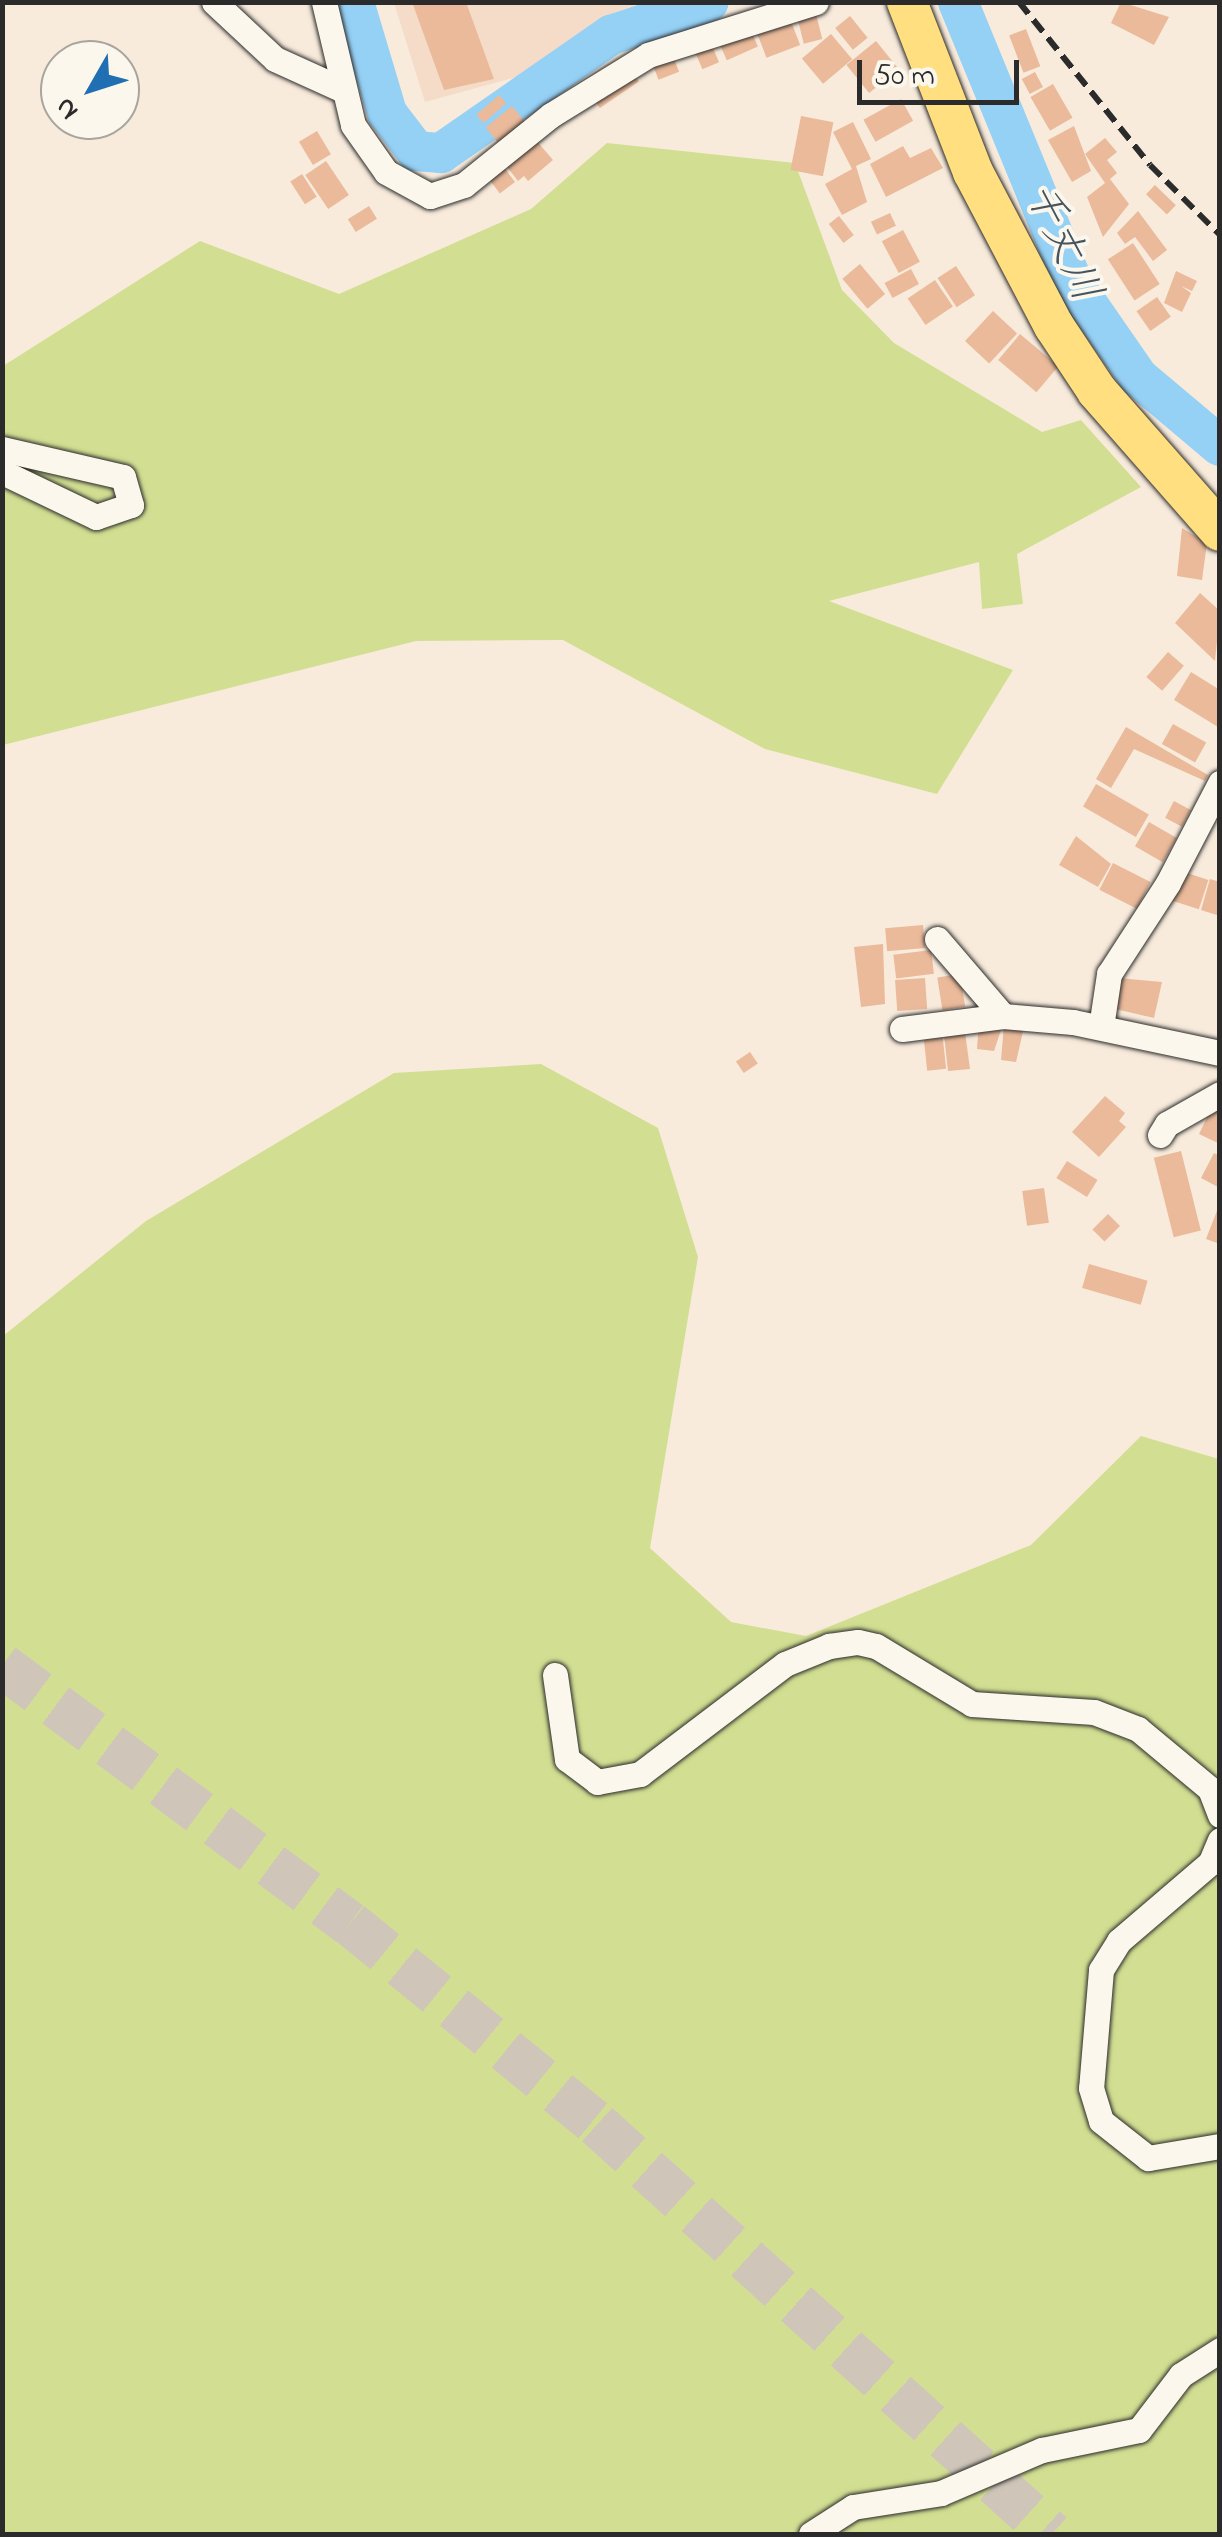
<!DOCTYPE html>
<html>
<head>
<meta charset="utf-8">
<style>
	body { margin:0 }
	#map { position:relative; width:1222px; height:2537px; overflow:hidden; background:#f8ebdc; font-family:"Indie Flower","Klee One",sans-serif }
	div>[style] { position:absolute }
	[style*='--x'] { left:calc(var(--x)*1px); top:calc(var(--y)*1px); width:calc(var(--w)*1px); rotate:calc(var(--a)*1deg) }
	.built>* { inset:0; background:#f4dcc8 }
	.green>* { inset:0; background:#d2df92 }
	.river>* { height:40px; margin:-20px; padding:0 20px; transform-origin:20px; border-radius:20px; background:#95d0f5 }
	.building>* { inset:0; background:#eaba9a; transform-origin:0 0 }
	.motorway-tunnel>* { height:45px; margin-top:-22.5px; transform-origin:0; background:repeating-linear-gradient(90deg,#cfc5b9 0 45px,transparent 0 67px) }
	.roads { filter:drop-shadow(0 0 2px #2b2b2b) drop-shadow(0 0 2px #2b2b2b) }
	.minor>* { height:25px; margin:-12.5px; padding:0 12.5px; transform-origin:12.5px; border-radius:12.5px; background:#fbf7ec }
	.trunk>* { height:40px; margin:-20px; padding:0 20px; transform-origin:20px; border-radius:20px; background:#ffdf80 }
	.rail>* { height:6px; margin-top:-3px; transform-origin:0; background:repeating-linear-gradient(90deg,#2b2b2b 0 15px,transparent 0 23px) }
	span { translate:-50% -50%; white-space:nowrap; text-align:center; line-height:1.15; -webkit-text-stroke:8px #fbf7ec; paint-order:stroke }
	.water-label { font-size:42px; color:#46545e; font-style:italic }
	.frame { position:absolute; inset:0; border:5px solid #2b2b2b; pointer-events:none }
	.north { position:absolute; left:40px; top:40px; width:100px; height:100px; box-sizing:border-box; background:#fbf7ec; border:2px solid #a8a59f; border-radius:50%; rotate:231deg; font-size:28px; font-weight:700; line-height:40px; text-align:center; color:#2b2b2b }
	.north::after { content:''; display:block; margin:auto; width:35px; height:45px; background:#1f6fb2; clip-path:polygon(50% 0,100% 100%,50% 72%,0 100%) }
	.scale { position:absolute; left:857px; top:60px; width:162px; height:45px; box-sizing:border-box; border:5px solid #2b2b2b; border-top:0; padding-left:12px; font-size:30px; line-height:35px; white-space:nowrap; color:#2b2b2b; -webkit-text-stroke:8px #fbf7ec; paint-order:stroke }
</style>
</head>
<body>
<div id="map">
	<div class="built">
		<div style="clip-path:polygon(394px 3px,641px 3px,611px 14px,516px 77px,425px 102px)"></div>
	</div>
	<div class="green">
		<div style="clip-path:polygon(607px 143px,795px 163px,842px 290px,894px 343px,1042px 432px,1081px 420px,1141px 487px,1017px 554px,1023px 604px,982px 609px,979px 562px,829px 601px,1013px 670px,937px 794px,765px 749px,563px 640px,416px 641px,3px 745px,3px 366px,200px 241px,339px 294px,531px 209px)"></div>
		<div style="clip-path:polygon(541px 1064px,658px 1128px,698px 1257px,650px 1548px,731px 1622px,806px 1636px,1031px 1545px,1141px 1436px,1219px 1459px,1219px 2534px,3px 2534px,3px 1336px,146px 1221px,394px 1073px)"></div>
	</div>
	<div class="river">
		<div style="--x:354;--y:2;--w:116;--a:73.4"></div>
		<div style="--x:387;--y:113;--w:48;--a:52.7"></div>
		<div style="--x:416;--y:151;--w:25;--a:5"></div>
		<div style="--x:441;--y:153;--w:207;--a:-34.8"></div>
		<div style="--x:611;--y:35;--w:103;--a:-18.6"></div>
		<div style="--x:958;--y:2;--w:304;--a:67.7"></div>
		<div style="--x:1073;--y:283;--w:114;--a:55.3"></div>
		<div style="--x:1138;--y:377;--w:107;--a:40.1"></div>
	</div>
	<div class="building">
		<div style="clip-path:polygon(412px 2px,466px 2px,494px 79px,444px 90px)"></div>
		<div style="clip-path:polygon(1121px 2px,1169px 17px,1154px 45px,1111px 23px)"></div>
		<div style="left:815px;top:10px;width:30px;height:19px;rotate:76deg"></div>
		<div style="left:789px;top:16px;width:31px;height:36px;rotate:69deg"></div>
		<div style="left:850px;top:16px;width:28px;height:19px;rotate:51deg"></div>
		<div style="left:1026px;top:29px;width:40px;height:18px;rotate:69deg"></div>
		<div style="left:751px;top:31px;width:17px;height:34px;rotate:66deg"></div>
		<div style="left:831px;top:34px;width:33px;height:38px;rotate:50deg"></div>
		<div style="left:710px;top:41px;width:23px;height:18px;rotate:67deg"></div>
		<div style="left:876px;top:41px;width:36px;height:38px;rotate:51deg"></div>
		<div style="left:673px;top:56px;width:17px;height:22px;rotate:69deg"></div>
		<div style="left:631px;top:70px;width:14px;height:47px;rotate:56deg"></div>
		<div style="left:1035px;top:72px;width:17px;height:15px;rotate:62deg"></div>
		<div style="left:1053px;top:84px;width:39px;height:26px;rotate:60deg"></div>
		<div style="left:499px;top:95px;width:11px;height:30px;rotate:49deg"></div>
		<div style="left:901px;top:99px;width:25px;height:43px;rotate:61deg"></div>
		<div style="left:512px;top:106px;width:21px;height:34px;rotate:51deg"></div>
		<div style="left:801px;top:116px;width:33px;height:55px;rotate:11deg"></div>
		<div style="clip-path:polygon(853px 122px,871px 159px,856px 166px,867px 202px,842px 215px,825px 184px,852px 169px,833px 132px)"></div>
		<div style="clip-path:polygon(1074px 126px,1091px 171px,1072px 182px,1048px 140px)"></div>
		<div style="left:317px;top:131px;width:27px;height:21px;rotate:59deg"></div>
		<div style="clip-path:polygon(1105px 138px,1117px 152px,1107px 160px,1117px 173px,1110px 179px,1129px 204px,1103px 237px,1087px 197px,1105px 183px,1085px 154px)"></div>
		<div style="clip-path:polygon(535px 139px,553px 160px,528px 181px,524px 176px,518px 181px,504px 163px)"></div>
		<div style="clip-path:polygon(903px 146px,910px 158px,931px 148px,943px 168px,886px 197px,870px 164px)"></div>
		<div style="left:326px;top:161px;width:41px;height:25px;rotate:56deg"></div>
		<div style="left:503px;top:166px;width:20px;height:19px;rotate:53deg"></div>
		<div style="left:302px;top:174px;width:27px;height:14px;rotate:57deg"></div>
		<div style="left:1155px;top:185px;width:29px;height:13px;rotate:44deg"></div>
		<div style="left:369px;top:206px;width:15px;height:25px;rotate:58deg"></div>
		<div style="clip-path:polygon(1138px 211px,1167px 250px,1153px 261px,1135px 237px,1125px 244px,1117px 233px)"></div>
		<div style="left:890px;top:213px;width:14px;height:21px;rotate:65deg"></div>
		<div style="left:839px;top:216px;width:24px;height:13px;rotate:52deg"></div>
		<div style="left:903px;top:230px;width:36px;height:24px;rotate:62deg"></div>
		<div style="left:1133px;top:243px;width:49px;height:30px;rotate:57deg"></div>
		<div style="left:860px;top:264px;width:39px;height:23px;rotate:50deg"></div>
		<div style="left:956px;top:266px;width:35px;height:22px;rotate:57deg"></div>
		<div style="left:911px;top:269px;width:17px;height:30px;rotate:62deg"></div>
		<div style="clip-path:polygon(1176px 271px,1197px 281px,1192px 291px,1181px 286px,1191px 293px,1182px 312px,1164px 303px)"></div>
		<div style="left:935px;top:280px;width:32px;height:33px;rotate:56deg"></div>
		<div style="left:1157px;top:297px;width:24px;height:25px;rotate:55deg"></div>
		<div style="left:993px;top:311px;width:33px;height:41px;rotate:43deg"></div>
		<div style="left:1020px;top:334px;width:50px;height:34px;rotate:40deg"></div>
		<div style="clip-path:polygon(1182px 528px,1207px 543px,1202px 580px,1177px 576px)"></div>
		<div style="clip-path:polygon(1200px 593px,1220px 611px,1215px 661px,1175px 623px)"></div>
		<div style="left:1168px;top:652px;width:21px;height:33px;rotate:41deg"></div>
		<div style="clip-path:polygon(1191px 672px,1220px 690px,1218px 727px,1174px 700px)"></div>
		<div style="left:1173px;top:724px;width:38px;height:23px;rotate:29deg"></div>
		<div style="clip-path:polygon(1126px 727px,1208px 775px,1205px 781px,1134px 749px,1111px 788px,1096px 779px)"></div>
		<div style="left:1096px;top:784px;width:61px;height:26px;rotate:30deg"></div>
		<div style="left:1174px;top:801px;width:19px;height:19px;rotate:28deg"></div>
		<div style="left:1149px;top:822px;width:32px;height:28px;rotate:30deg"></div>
		<div style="clip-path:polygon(1076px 836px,1111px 864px,1098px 887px,1059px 865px)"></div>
		<div style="left:1113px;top:863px;width:42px;height:30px;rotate:27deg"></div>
		<div style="left:1178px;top:870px;width:32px;height:31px;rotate:18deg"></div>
		<div style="clip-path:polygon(1210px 879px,1220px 882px,1220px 916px,1201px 910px)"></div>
		<div style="left:923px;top:925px;width:23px;height:38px;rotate:85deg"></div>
		<div style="clip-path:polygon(883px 944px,885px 1004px,861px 1007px,854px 947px)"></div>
		<div style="left:931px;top:950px;width:24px;height:38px;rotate:83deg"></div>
		<div style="left:960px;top:974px;width:33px;height:23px;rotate:81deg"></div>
		<div style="left:925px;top:978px;width:31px;height:30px;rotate:86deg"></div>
		<div style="clip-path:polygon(1118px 978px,1162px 982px,1154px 1018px,1111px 1008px)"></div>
		<div style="clip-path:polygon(979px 1022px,1003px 1024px,994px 1051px,977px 1049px)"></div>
		<div style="clip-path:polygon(1004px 1025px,1024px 1027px,1016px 1062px,1001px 1060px)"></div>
		<div style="clip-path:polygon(943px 1026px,965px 1032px,970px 1069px,948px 1071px)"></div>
		<div style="left:942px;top:1030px;width:39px;height:19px;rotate:84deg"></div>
		<div style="left:750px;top:1052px;width:14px;height:17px;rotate:56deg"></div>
		<div style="clip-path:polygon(1105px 1096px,1125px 1113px,1119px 1121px,1126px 1127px,1099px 1157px,1072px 1132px)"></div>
		<div style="clip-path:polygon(1213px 1105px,1220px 1108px,1220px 1144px,1199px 1134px)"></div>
		<div style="left:1181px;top:1151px;width:82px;height:28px;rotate:76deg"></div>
		<div style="clip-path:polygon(1214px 1153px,1220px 1156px,1220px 1188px,1201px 1178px)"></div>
		<div style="left:1067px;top:1161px;width:36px;height:20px;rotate:32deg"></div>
		<div style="left:1044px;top:1188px;width:35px;height:22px;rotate:82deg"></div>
		<div style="clip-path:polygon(1220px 1203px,1220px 1244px,1206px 1239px)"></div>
		<div style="left:1108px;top:1214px;width:17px;height:22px;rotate:45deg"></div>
		<div style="left:1089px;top:1264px;width:61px;height:25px;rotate:16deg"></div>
	</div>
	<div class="motorway-tunnel">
		<div style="--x:2;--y:1665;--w:433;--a:36.6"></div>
		<div style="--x:350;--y:1923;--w:318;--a:39.1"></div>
		<div style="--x:597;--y:2124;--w:612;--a:42.02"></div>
	</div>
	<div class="roads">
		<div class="minor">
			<div style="--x:214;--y:2;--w:83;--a:43.1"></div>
			<div style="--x:275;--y:59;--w:72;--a:24.4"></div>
			<div style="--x:324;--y:2;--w:126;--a:76.7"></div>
			<div style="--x:353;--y:125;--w:57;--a:54.9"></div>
			<div style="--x:386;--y:172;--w:50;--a:28.6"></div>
			<div style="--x:430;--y:196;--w:36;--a:-18"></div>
			<div style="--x:464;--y:185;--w:112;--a:-38.8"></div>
			<div style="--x:551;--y:115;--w:114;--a:-31.7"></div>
			<div style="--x:648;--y:55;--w:176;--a:-17.5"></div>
			<div style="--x:2;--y:449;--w:124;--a:13"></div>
			<div style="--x:123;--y:477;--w:29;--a:74"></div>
			<div style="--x:131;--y:505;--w:37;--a:161"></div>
			<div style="--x:96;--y:517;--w:104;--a:-154.4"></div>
			<div style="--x:937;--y:939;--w:101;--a:49.4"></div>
			<div style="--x:1003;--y:1016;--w:70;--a:4.9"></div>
			<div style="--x:1073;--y:1022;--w:150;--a:11.9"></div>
			<div style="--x:1101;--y:1027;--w:54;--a:-81.4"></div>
			<div style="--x:1109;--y:974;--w:108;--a:-57"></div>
			<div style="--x:1168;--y:883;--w:113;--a:-62.5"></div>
			<div style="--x:902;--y:1029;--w:102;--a:-7.3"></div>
			<div style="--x:1160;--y:1135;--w:13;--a:-58"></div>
			<div style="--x:1167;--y:1124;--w:61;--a:-29.5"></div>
			<div style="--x:555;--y:1675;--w:85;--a:81.9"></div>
			<div style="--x:567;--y:1759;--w:38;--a:37"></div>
			<div style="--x:597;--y:1782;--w:44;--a:-10.5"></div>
			<div style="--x:640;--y:1774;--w:182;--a:-37.2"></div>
			<div style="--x:785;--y:1664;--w:48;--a:-22.2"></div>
			<div style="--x:829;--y:1646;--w:29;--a:-8"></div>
			<div style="--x:858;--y:1642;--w:18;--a:13"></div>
			<div style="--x:876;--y:1646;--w:112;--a:31.1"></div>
			<div style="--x:972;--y:1704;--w:122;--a:3.8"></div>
			<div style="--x:1094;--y:1712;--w:47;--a:21.1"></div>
			<div style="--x:1138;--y:1729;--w:94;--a:39.8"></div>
			<div style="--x:1210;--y:1789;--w:28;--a:69"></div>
			<div style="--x:1220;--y:1840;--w:25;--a:113"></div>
			<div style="--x:1210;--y:1863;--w:120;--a:139.4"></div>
			<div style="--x:1119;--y:1941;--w:34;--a:122"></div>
			<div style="--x:1101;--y:1970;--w:118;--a:94.8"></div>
			<div style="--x:1091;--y:2088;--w:34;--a:73"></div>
			<div style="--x:1101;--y:2121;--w:60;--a:38.2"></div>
			<div style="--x:1148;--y:2158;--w:73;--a:-9.5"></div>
			<div style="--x:811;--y:2534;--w:50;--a:-32.7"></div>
			<div style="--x:853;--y:2507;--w:89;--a:-9"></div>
			<div style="--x:941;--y:2493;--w:110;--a:-23.1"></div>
			<div style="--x:1042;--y:2450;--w:99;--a:-11.7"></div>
			<div style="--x:1139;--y:2430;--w:69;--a:-52.6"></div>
			<div style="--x:1181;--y:2375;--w:46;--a:-32.7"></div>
		</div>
		<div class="trunk">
			<div style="--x:907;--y:2;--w:182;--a:68.8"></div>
			<div style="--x:973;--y:172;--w:174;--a:62.3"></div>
			<div style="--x:1054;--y:326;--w:78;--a:56.5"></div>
			<div style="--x:1097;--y:391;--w:186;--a:48.7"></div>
		</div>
	</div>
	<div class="rail">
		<div style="--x:1019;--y:2;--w:209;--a:51.2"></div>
		<div style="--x:1150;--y:165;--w:99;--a:45"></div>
	</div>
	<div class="water-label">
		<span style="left:1061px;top:243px;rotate:65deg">千丈川</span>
	</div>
	<div class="frame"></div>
	<div class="north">N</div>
	<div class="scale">50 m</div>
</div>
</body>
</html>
